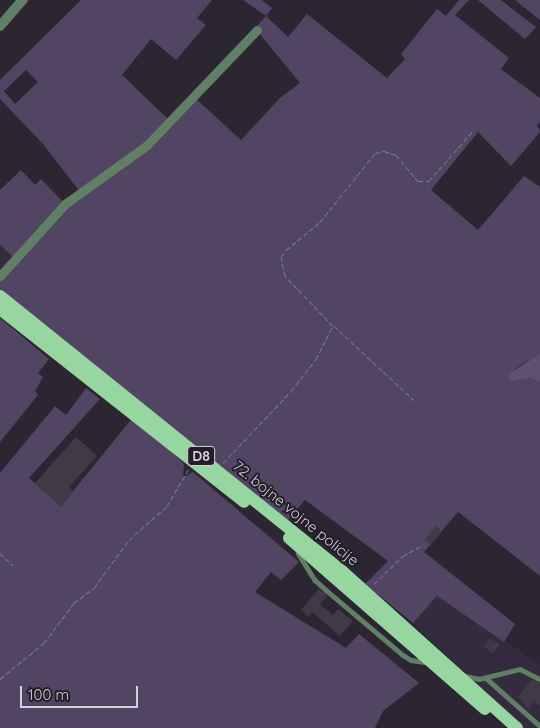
<!DOCTYPE html>
<html>
<head>
<meta charset="utf-8">
<style>
	body { margin:0 }
	#map { position:relative; width:540px; height:728px; overflow:hidden; background:#2b2632; font-family:Quicksand,sans-serif }
	div>[style] { position:absolute }
	[style*='--x'] { left:calc(var(--x)*1px); top:calc(var(--y)*1px); width:calc(var(--w)*1px); rotate:calc(var(--a)*1deg) }
	.built>* { inset:0; background:#342c3e }
	.green>* { inset:0; background:#524463 }
	.forest>* { inset:0; background:#5f4f71 }
	.building>* { inset:0; background:#403a47; transform-origin:0 0 }
	.path>* { height:1px; margin-top:-0.5px; transform-origin:0; background:repeating-linear-gradient(90deg,#7f7b85 0 5px,transparent 0 7.5px) }
	.service>* { height:4.5px; margin:-2.25px; padding:0 2.25px; transform-origin:2.25px; border-radius:2.25px; background:#617f65 }
	.minor>* { height:9px; margin:-4.5px; padding:0 4.5px; transform-origin:4.5px; border-radius:4.5px; background:#617f65 }
	.tertiary>* { height:10px; margin:-5px; padding:0 5px; transform-origin:5px; border-radius:5px; background:#617f65 }
	.primary>* { height:12px; margin:-6px; padding:0 6px; transform-origin:6px; border-radius:6px; background:#97d6a0 }
	span { translate:-50% -50%; white-space:nowrap; text-align:center; line-height:1.15; -webkit-text-stroke:4px #221d28; paint-order:stroke }
	.shield-label span { padding:1px 4px; background:#221d28; border:1px solid; border-radius:4px; -webkit-text-stroke-width:0 }
	.shield-label { font-size:14px; color:#d3d0d8; font-weight:700 }
	.street-label { font-size:15px; color:#d3d0d8 }
	.scale { position:absolute; left:20px; top:686px; width:118px; height:22px; box-sizing:border-box; border:2px solid #d3d0d8; border-top:0; padding-left:6px; font-size:15px; line-height:18px; white-space:nowrap; color:#d3d0d8; -webkit-text-stroke:4px #221d28; paint-order:stroke }
</style>
</head>
<body>
<div id="map">
	<div class="built">
		<div style="clip-path:polygon(0 245px,15px 259px,0 276px)"></div>
		<div style="clip-path:polygon(437px 596px,540px 664px,540px 728px,523px 728px,413px 623px)"></div>
	</div>
	<div class="green">
		<div style="clip-path:polygon(evenodd,81px 0,212px 0,197px 18px,206px 25px,176px 60px,151px 39px,122px 75px,171px 122px,195px 98px,241px 140px,280px 98px,300px 83px,255px 28px,266px 16px,243px 0,262px 0,272px 8px,266px 16px,288px 37px,307px 14px,387px 78px,405px 59px,401px 54px,437px 9px,446px 16px,459px 0,469px 0,455px 15px,509px 58px,501px 69px,540px 98px,540px 122px,537px 125px,540px 132px,511px 166px,478px 132px,431px 190px,478px 230px,524px 176px,540px 187px,540px 353px,515px 369px,510px 382px,531px 378px,540px 382px,540px 576px,458px 512px,424px 552px,515px 624px,504px 642px,437px 596px,413px 623px,365px 584px,388px 561px,305px 500px,288px 520px,0 290px,0 276px,15px 259px,0 245px,0 190px,21px 170px,35px 185px,41px 179px,65px 204px,80px 192px,43px 144px,0 99px,0 80px,81px 0,26px 70px,38px 82px,15px 104px,4px 91px,26px 70px)"></div>
		<div style="clip-path:polygon(478px 0,501px 0,536px 27px,525px 39px)"></div>
		<div style="clip-path:polygon(515px 0,540px 0,540px 20px)"></div>
		<div style="clip-path:polygon(0 318px,49px 359px,38px 373px,43px 377px,35px 391px,38px 395px,0 442px)"></div>
		<div style="clip-path:polygon(86px 388px,100px 399px,29px 478px,61px 506px,134px 416px,184px 464px,183px 477px,193px 472px,299px 562px,281px 580px,271px 572px,255px 592px,346px 648px,359px 634px,419px 683px,383px 711px,375px 728px,0 728px,0 473px,55px 406px,66px 415px)"></div>
	</div>
	<div class="forest">
		<div style="clip-path:polygon(540px 353px,540px 382px,531px 378px,510px 382px,509px 374px)"></div>
	</div>
	<div class="building">
		<div style="clip-path:polygon(76px 437px,97px 456px,69px 487px,74px 491px,61px 507px,35px 483px)"></div>
		<div style="left:436px;top:526px;width:8px;height:18px;rotate:40deg"></div>
		<div style="clip-path:polygon(319px 589px,327px 596px,320px 604px,333px 615px,338px 609px,353px 621px,340px 636px,312px 612px,308px 617px,301px 610px)"></div>
		<div style="left:490px;top:638px;width:11px;height:11px;rotate:34deg"></div>
		<div style="clip-path:polygon(532px 680px,540px 683px,540px 706px,535px 702px,528px 709px,518px 696px)"></div>
	</div>
	<div class="path">
		<div style="--x:334;--y:326;--w:109;--a:42.8"></div>
		<div style="--x:223;--y:463;--w:99;--a:-46.6"></div>
		<div style="--x:291;--y:391;--w:41;--a:-52"></div>
		<div style="--x:316;--y:359;--w:37;--a:-63"></div>
		<div style="--x:333;--y:326;--w:69;--a:-133.8"></div>
		<div style="--x:285;--y:276;--w:19;--a:-102"></div>
		<div style="--x:281;--y:257;--w:9;--a:-54"></div>
		<div style="--x:286;--y:250;--w:44;--a:-39.5"></div>
		<div style="--x:320;--y:222;--w:88;--a:-51.4"></div>
		<div style="--x:375;--y:153;--w:9;--a:-13"></div>
		<div style="--x:384;--y:151;--w:13;--a:18"></div>
		<div style="--x:396;--y:155;--w:34;--a:50"></div>
		<div style="--x:418;--y:181;--w:11;--a:0"></div>
		<div style="--x:429;--y:181;--w:67;--a:-48.7"></div>
		<div style="--x:0;--y:553;--w:18;--a:45"></div>
		<div style="--x:374;--y:584;--w:40;--a:-44"></div>
		<div style="--x:403;--y:556;--w:23;--a:-29"></div>
		<div style="--x:0;--y:679;--w:57;--a:-39.3"></div>
		<div style="--x:44;--y:643;--w:50;--a:-53.1"></div>
		<div style="--x:74;--y:603;--w:25;--a:-37"></div>
		<div style="--x:94;--y:588;--w:59;--a:-53.9"></div>
		<div style="--x:129;--y:540;--w:51;--a:-41.8"></div>
		<div style="--x:167;--y:506;--w:42;--a:-59.7"></div>
	</div>
	<div class="service">
		<div style="--x:298;--y:553;--w:32;--a:58"></div>
		<div style="--x:315;--y:580;--w:15;--a:42"></div>
		<div style="--x:326;--y:590;--w:101;--a:40.2"></div>
		<div style="--x:403;--y:655;--w:9;--a:32"></div>
		<div style="--x:411;--y:660;--w:15;--a:8"></div>
		<div style="--x:465;--y:676;--w:14;--a:12"></div>
		<div style="--x:479;--y:679;--w:42;--a:-13.7"></div>
		<div style="--x:520;--y:669;--w:22;--a:27"></div>
		<div style="--x:486;--y:678;--w:72;--a:41.6"></div>
	</div>
	<div class="minor">
		<div style="--x:0;--y:276;--w:97;--a:-47.9"></div>
		<div style="--x:65;--y:204;--w:101;--a:-35.7"></div>
		<div style="--x:147;--y:145;--w:159;--a:-46.3"></div>
	</div>
	<div class="tertiary">
		<div style="--x:0;--y:26;--w:35;--a:-49"></div>
	</div>
	<div class="primary">
		<div style="--x:0;--y:296;--w:439;--a:38.8"></div>
		<div style="--x:342;--y:571;--w:235;--a:41.9"></div>
		<div style="--x:0;--y:309;--w:311;--a:38.3"></div>
		<div style="--x:289;--y:538;--w:260;--a:41.1"></div>
	</div>
	<div class="shield-label">
		<span style="left:201px;top:456px">D8</span>
	</div>
	<div class="street-label">
		<span style="left:296px;top:513px;rotate:39deg">72. bojne vojne policije</span>
	</div>
	<div class="scale">100 m</div>
</div>
</body>
</html>
